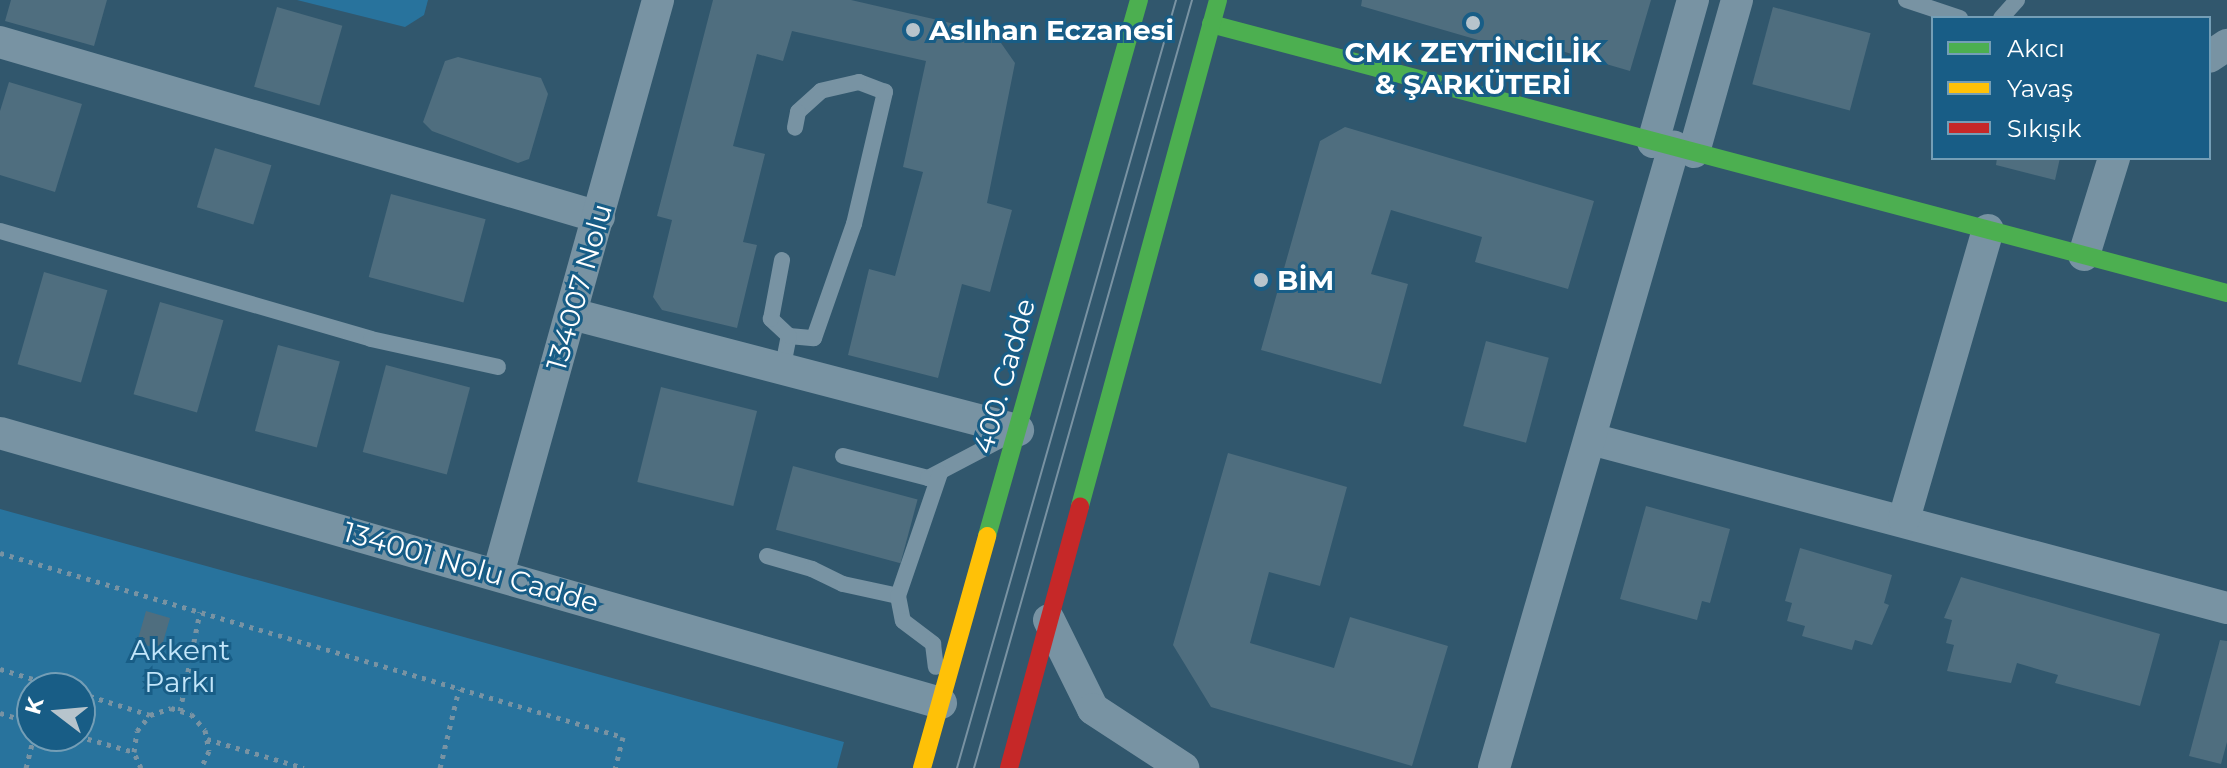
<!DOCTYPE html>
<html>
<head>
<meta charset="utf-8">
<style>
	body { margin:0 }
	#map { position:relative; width:2227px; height:768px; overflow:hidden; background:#31576d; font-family:Montserrat,sans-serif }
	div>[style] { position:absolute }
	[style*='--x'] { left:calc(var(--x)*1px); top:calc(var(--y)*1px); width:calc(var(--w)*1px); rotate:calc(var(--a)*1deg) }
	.green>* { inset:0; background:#28739d }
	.building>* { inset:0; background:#4f6e7f; transform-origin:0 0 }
	.path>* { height:5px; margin-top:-2.5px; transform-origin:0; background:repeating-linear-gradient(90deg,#7893a3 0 4px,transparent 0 10px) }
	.lane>* { height:16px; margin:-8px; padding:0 8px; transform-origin:8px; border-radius:8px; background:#7893a3 }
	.street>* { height:32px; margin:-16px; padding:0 16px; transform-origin:16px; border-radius:16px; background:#7893a3 }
	.fast>* { height:18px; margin:-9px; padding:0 9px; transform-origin:9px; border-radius:9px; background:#4caf50 }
	.slow>* { height:18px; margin:-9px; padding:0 9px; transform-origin:9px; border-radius:9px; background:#ffc107 }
	.jam>* { height:18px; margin:-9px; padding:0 9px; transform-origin:9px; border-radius:9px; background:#c62828 }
	.tram>* { height:2px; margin:-1px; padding:0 1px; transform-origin:1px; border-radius:1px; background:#7993a3 }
	.dots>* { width:22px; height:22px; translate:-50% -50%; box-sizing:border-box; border:4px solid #185d86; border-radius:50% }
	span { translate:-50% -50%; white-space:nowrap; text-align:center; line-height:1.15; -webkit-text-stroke:6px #185d86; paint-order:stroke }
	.poi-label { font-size:28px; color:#fff; font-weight:700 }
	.left { translate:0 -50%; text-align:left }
	.street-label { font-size:28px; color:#fff }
	.park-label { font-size:28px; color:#c3e6fa }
	.legend { position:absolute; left:1931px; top:16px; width:280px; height:144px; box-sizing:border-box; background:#185d86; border:2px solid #749eb6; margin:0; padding:10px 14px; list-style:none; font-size:24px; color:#fff }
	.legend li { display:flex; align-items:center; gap:16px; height:40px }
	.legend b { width:40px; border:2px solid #749eb6 }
	.north { position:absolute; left:16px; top:672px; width:80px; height:80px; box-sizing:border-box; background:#185d86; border:2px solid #749eb6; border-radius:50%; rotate:286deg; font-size:22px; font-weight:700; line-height:32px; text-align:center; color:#fff }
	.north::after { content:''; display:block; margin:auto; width:28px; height:36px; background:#b7c4cc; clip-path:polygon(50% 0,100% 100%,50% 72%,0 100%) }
</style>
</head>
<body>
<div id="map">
	<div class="green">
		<div style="clip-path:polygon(297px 0,428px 0,424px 15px,405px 27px)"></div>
		<div style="clip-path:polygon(evenodd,0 509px,844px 742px,837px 768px,0 768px,0 509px,32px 688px,80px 688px,80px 736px,32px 736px,32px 688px)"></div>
	</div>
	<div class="building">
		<div style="clip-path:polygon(11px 0,107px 0,94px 46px,5px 21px)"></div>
		<div style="clip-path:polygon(713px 0,851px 0,994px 33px,1015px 63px,987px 203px,1012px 210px,990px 292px,962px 284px,938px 378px,848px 355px,869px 269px,895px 276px,923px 172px,903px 167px,926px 61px,792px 31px,783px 61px,757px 54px,733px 146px,765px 154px,743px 242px,757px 245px,737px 328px,662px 310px,653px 297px,672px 220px,657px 216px)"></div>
		<div style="clip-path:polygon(1362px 0,1651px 0,1630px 71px,1521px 39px,1516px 51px,1361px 6px)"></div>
		<div style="left:277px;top:7px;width:68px;height:83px;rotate:16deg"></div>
		<div style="left:1773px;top:7px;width:101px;height:80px;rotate:15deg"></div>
		<div style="clip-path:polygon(458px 57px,541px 78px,548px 94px,529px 159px,518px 163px,432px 131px,423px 122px,445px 61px)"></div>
		<div style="clip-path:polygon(9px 82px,82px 104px,55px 192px,0 175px,0 111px)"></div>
		<div style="clip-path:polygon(1345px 127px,1594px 201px,1568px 289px,1475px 262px,1482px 237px,1391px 210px,1371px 274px,1408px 284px,1381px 384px,1261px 350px,1320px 141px)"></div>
		<div style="left:215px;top:148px;width:59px;height:62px;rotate:17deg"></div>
		<div style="clip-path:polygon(1997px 158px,2060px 158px,2055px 180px,1996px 165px)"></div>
		<div style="left:391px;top:194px;width:98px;height:86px;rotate:15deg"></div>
		<div style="left:44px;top:272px;width:66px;height:96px;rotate:16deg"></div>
		<div style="left:160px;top:302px;width:66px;height:96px;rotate:16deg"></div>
		<div style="left:1486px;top:341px;width:65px;height:88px;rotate:15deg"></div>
		<div style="left:278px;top:345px;width:64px;height:89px;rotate:15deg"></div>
		<div style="left:386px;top:365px;width:87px;height:90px;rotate:15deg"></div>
		<div style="left:661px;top:387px;width:99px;height:98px;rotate:14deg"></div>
		<div style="clip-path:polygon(1228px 453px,1347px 487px,1320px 586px,1269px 572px,1250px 643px,1334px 668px,1350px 617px,1448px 646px,1412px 766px,1211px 707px,1173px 645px)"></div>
		<div style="left:793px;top:466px;width:129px;height:66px;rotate:15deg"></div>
		<div style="clip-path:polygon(1646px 506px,1730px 529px,1710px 603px,1702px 601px,1697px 620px,1620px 599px)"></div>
		<div style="clip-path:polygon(1800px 548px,1892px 575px,1884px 603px,1889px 605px,1872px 645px,1855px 640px,1852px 650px,1802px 636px,1805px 626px,1787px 621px,1792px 603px,1785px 601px)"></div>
		<div style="clip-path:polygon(1961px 577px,2160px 634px,2140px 706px,2055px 683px,2058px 675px,2017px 663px,2011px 683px,1947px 671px,1954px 645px,1946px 643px,1952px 620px,1944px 618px)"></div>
		<div style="left:146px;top:611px;width:25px;height:33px;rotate:16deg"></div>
		<div style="clip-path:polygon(2220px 640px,2227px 641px,2227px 742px,2221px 764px,2189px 756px)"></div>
	</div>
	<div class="path">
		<div style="--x:0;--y:553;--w:650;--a:16.45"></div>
		<div style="--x:623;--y:737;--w:32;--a:104"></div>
		<div style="--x:0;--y:669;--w:66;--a:16.8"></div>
		<div style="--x:80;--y:693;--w:73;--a:17.4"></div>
		<div style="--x:180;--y:711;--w:101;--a:-78.6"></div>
		<div style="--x:0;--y:713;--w:34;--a:17"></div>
		<div style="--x:78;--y:736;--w:58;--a:15.9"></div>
		<div style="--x:207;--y:739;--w:101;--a:16.6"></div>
		<div style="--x:26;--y:768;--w:33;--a:-76"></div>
		<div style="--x:141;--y:768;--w:17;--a:-114"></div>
		<div style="--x:134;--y:752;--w:21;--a:-82"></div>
		<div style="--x:137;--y:731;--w:21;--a:-51"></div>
		<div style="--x:150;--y:715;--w:22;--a:-18"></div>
		<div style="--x:171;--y:708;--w:21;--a:17"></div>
		<div style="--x:191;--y:714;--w:21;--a:49"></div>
		<div style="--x:205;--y:730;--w:21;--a:79"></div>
		<div style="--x:209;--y:751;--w:19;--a:115"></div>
		<div style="--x:440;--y:768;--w:81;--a:-76.5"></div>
	</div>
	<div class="lane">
		<div style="--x:1906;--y:0;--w:57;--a:18.4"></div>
		<div style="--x:2001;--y:18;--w:24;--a:-48"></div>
		<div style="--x:0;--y:231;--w:386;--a:16.2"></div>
		<div style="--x:371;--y:339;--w:130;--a:12.4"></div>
		<div style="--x:789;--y:336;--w:25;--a:5"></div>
		<div style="--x:814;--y:338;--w:121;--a:-70.7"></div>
		<div style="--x:854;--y:224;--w:136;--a:-76.8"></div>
		<div style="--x:885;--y:92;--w:28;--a:-159"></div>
		<div style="--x:859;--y:82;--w:39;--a:167"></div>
		<div style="--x:821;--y:91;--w:31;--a:138"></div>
		<div style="--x:798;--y:112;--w:16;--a:101"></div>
		<div style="--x:782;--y:371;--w:36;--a:-79"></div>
		<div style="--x:789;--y:336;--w:25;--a:-137"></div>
		<div style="--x:771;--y:319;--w:60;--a:-79.4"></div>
		<div style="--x:843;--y:456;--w:88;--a:14.5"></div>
		<div style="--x:928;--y:478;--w:93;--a:-27.7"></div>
		<div style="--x:767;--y:556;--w:47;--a:16.1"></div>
		<div style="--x:812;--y:569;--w:34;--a:26"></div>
		<div style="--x:843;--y:584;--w:56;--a:12.3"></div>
		<div style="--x:898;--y:596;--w:130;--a:-71.1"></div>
		<div style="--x:898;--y:596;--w:25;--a:79"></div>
		<div style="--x:903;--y:621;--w:38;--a:37"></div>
		<div style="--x:933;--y:644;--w:23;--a:83"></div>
	</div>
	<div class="street">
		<div style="--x:0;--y:42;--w:624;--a:16.29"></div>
		<div style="--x:2209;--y:57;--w:22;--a:-34"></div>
		<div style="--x:1653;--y:142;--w:148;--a:-74.3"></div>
		<div style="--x:1694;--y:152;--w:158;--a:-74.2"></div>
		<div style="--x:2084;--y:255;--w:102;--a:-72.8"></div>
		<div style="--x:572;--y:314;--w:461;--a:14.6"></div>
		<div style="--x:0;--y:433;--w:979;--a:16.01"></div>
		<div style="--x:1591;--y:439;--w:658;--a:14.88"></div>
		<div style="--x:1904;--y:519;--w:301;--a:-73.8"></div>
		<div style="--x:498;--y:574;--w:596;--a:-74.42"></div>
		<div style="--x:1049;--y:620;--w:99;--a:63.7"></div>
		<div style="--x:1093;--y:709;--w:108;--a:33.2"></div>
		<div style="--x:1494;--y:768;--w:647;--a:-73.84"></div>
	</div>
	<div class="fast">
		<div style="--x:1211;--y:24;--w:1051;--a:14.83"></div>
		<div style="--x:1080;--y:506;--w:524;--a:-74.74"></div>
		<div style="--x:987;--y:536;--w:557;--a:-74.17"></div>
	</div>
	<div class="slow">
		<div style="--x:922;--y:768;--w:241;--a:-74.3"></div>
	</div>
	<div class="jam">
		<div style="--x:1009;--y:768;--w:271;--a:-74.8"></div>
	</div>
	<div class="tram">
		<div style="--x:957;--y:768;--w:799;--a:-74.08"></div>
		<div style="--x:974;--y:768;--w:798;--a:-74.15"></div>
	</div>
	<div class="dots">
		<div style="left:1473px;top:23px;background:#b7c4cc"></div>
		<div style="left:913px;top:30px;background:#b7c4cc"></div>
		<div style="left:1261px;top:280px;background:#b7c4cc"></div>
	</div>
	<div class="poi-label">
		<span class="left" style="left:929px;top:30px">Aslıhan Eczanesi</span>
		<span style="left:1473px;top:68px">CMK ZEYTİNCİLİK<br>&amp; ŞARKÜTERİ</span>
		<span class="left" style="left:1277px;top:280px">BİM</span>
	</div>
	<div class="street-label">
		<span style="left:579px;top:287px;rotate:-74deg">134007 Nolu</span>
		<span style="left:1004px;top:376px;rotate:-74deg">400. Cadde</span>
		<span style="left:471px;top:567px;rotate:16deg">134001 Nolu Cadde</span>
	</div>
	<div class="park-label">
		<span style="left:180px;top:666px">Akkent<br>Parkı</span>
	</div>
	<ul class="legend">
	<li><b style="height:10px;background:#4caf50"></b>Akıcı</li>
	<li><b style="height:10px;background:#ffc107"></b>Yavaş</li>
	<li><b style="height:10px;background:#c62828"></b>Sıkışık</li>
	</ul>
	<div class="north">K</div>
</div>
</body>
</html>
